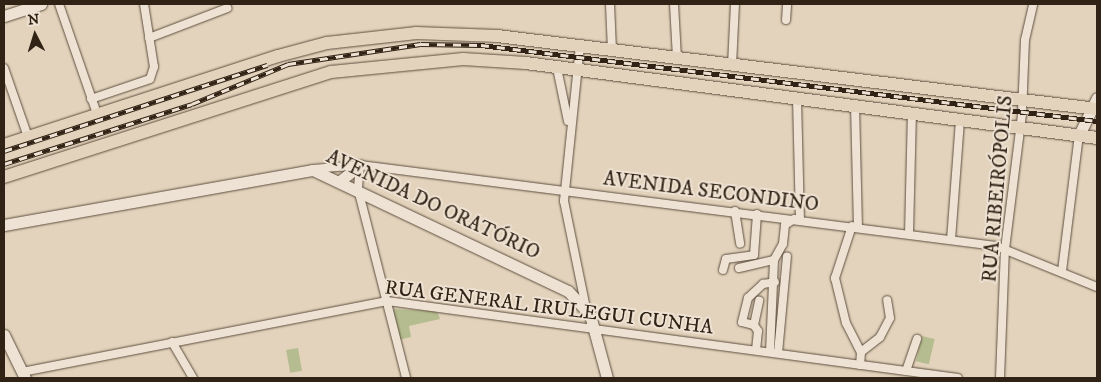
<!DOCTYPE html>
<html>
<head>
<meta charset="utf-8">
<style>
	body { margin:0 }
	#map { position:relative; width:1101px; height:382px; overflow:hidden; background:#e3d3bc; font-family:"IM FELL DW Pica",serif }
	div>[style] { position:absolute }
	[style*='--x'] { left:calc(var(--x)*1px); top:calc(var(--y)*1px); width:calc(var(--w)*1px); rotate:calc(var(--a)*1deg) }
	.green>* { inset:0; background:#b5bc8f; transform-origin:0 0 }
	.roads { filter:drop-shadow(0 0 1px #5d4e3e) drop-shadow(0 0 1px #5d4e3e) }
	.street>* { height:8px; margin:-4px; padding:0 4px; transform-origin:4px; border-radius:4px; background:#ede2d3 }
	.secondary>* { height:11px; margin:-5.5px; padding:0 5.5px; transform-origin:5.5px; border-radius:5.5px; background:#ede2d3 }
	.primary>* { height:12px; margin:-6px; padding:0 6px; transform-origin:6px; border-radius:6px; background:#e3d3bc }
	.rail>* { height:4.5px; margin-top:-2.25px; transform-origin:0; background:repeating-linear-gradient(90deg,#ede2d3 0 8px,#302214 0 16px); box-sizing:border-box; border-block:1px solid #302214 }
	span { translate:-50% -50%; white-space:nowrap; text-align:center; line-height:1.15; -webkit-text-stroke:4px #ede2d3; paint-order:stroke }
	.street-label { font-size:20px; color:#302214 }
	.frame { position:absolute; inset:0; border:5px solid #302214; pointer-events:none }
	.north { position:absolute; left:10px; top:10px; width:50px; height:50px; -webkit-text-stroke:4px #ede2d3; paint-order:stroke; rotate:355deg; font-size:14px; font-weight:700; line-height:20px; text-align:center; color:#302214 }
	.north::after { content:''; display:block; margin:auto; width:18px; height:22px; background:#302214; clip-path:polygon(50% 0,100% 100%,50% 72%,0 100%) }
</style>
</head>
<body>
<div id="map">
	<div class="green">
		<div style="clip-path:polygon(391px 309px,437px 311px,440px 319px,409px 326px,411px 337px,399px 340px)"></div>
		<div style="left:922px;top:336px;width:13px;height:26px;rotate:13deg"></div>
		<div style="left:298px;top:348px;width:23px;height:12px;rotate:80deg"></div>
	</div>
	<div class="roads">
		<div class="street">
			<div style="--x:59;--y:4;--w:116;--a:70.9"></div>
			<div style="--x:610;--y:4;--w:45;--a:87.5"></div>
			<div style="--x:674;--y:4;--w:53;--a:86.8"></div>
			<div style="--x:786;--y:20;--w:16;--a:-86"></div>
			<div style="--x:149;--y:38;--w:84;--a:-21"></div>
			<div style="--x:580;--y:46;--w:156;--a:95.9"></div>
			<div style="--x:564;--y:201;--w:109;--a:78.4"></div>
			<div style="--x:732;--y:65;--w:61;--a:-87.2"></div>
			<div style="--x:4;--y:68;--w:73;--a:70.8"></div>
			<div style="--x:557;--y:68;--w:54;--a:78.3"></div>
			<div style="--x:797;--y:98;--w:122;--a:88.6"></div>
			<div style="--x:91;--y:99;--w:62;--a:-18.7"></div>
			<div style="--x:150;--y:79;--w:13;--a:-72"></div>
			<div style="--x:154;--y:67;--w:64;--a:-99"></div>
			<div style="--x:855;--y:105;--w:121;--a:88.6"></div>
			<div style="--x:360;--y:165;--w:24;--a:95"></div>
			<div style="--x:358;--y:189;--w:195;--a:75.7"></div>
			<div style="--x:313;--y:169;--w:47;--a:-4.9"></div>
			<div style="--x:360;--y:165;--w:641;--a:7.26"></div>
			<div style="--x:996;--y:246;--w:109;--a:22.1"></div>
			<div style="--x:735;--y:211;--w:33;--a:81"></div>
			<div style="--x:852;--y:226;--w:55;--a:108.1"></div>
			<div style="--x:835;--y:278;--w:46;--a:76.3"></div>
			<div style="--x:846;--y:323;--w:33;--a:63"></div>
			<div style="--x:861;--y:352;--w:13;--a:94"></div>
			<div style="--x:909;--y:234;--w:121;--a:-88.6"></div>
			<div style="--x:951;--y:240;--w:121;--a:-85.7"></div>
			<div style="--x:739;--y:268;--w:36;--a:-13"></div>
			<div style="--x:723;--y:270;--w:11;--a:-75"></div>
			<div style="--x:726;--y:259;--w:28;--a:-8"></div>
			<div style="--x:754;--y:255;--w:41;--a:-85.8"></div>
			<div style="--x:1062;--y:271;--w:137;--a:-82.9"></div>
			<div style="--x:754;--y:325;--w:12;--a:-166"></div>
			<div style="--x:742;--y:322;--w:25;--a:-76"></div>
			<div style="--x:748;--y:298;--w:21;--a:-43"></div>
			<div style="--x:763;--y:284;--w:12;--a:-9"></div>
			<div style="--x:172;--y:342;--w:42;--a:59.7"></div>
			<div style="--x:756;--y:350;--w:19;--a:-84"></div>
			<div style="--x:758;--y:331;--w:7;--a:-124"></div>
			<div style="--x:754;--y:325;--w:25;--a:-78"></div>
			<div style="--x:770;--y:352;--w:92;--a:-87.5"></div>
			<div style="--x:774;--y:260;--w:18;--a:-61"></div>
			<div style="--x:783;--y:244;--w:19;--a:-84"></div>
			<div style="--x:785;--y:225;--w:11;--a:-34"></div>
			<div style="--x:861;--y:352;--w:24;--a:-38"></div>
			<div style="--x:880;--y:337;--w:21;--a:-62"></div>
			<div style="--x:890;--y:318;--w:18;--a:-99"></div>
			<div style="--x:778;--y:353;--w:97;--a:-84.7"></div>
			<div style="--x:906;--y:371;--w:34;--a:-71"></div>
			<div style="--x:22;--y:372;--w:372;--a:-11"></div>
			<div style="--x:387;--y:301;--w:576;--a:7.68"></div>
			<div style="--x:1000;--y:378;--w:129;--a:-87.8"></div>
			<div style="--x:1005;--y:249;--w:136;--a:-82.8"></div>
			<div style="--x:1022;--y:114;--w:74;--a:-87.7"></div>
			<div style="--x:1025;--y:40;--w:37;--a:-77"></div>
		</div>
		<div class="secondary">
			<div style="--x:4;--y:16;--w:39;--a:-18"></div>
			<div style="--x:1079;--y:135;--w:41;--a:-64.1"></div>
			<div style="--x:341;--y:180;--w:24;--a:-38"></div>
			<div style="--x:4;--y:225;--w:314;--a:-10.1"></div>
			<div style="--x:313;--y:170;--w:282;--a:25.4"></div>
			<div style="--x:568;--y:291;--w:33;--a:47"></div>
			<div style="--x:590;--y:315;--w:65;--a:74.9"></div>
			<div style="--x:4;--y:335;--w:48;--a:64"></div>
		</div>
		<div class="primary">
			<div style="--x:4;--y:145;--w:288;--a:-18"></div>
			<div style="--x:278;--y:56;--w:51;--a:-14.9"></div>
			<div style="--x:327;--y:43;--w:90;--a:-6.4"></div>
			<div style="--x:416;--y:33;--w:81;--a:2.1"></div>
			<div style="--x:497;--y:36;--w:604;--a:6.94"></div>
			<div style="--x:4;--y:177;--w:343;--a:-17.8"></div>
			<div style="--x:331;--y:72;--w:133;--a:-5.6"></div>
			<div style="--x:463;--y:59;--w:63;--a:3.6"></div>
			<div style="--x:526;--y:63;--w:576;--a:7.48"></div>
		</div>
	</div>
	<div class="rail">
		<div style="--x:4;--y:151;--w:277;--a:-18.1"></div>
		<div style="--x:4;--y:164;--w:197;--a:-17.7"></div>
		<div style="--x:192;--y:104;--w:104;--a:-22.6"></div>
		<div style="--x:288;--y:64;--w:134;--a:-8.6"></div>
		<div style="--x:421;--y:44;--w:60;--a:1"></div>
		<div style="--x:481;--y:45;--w:621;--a:7.03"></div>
	</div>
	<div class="street-label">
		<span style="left:998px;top:189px;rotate:-85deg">RUA RIBEIRÓPOLIS</span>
		<span style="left:711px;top:192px;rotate:7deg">AVENIDA SECONDINO</span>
		<span style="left:433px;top:205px;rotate:25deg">AVENIDA DO ORATÓRIO</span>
		<span style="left:549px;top:308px;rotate:7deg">RUA GENERAL IRULEGUI CUNHA</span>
	</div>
	<div class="frame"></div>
	<div class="north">N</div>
</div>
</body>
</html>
